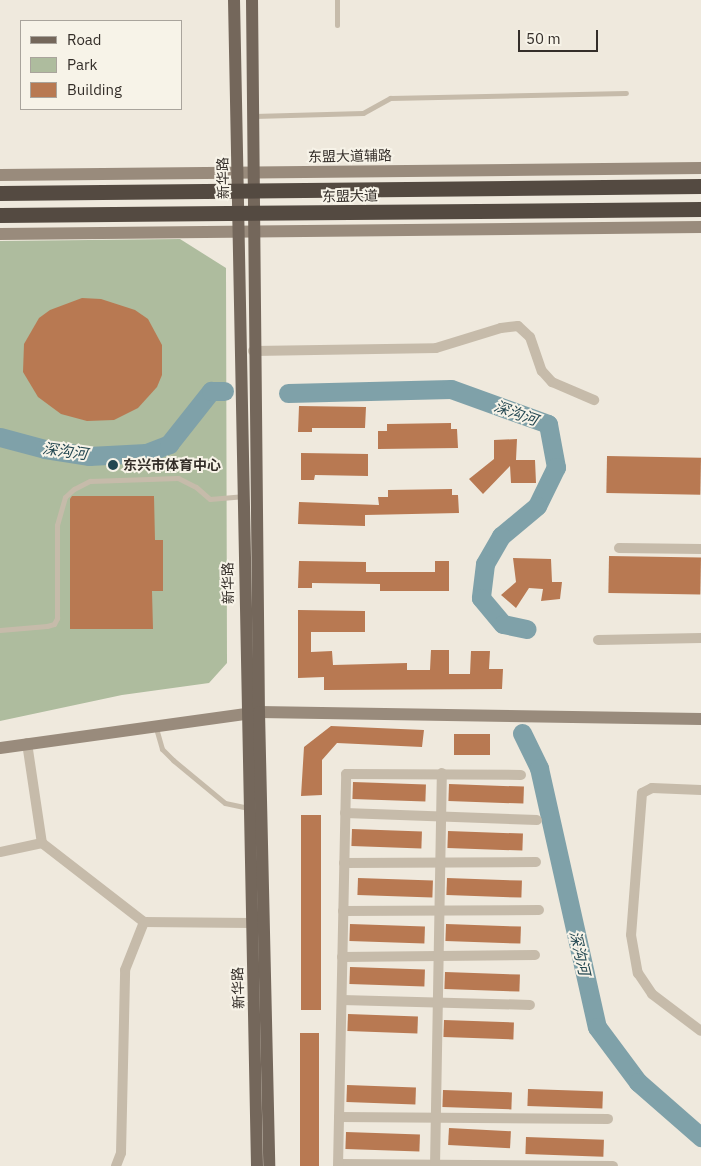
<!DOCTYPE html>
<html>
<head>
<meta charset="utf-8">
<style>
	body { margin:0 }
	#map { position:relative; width:701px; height:1166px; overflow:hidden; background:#efe9dd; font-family:"IBM Plex Sans","Noto Sans SC",sans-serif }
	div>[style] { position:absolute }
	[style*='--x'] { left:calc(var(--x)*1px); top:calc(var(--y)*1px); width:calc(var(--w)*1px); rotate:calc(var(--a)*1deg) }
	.green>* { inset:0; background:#aebc9e }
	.river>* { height:19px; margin:-9.5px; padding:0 9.5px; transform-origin:9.5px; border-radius:9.5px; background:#7fa1a9 }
	.building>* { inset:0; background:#b87952; transform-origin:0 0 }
	.lane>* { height:5px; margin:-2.5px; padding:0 2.5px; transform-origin:2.5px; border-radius:2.5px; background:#c6bbaa }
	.street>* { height:10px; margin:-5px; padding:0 5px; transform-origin:5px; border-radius:5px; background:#c6bbaa }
	.secondary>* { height:12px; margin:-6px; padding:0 6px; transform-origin:6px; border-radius:6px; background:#998b7c }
	.primary>* { height:12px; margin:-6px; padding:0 6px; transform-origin:6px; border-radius:6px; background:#74675b }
	.highway>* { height:15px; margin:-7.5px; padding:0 7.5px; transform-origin:7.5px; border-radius:7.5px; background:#544a41 }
	.dots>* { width:14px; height:14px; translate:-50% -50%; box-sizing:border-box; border:2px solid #f7f3e8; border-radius:50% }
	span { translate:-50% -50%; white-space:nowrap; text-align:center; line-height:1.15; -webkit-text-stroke:4px #f7f3e8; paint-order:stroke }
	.street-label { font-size:14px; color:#342e29 }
	.poi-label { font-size:14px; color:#342e29; font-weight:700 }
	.left { translate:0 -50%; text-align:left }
	.water-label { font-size:15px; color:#234751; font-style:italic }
	.legend { position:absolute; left:20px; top:20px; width:162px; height:90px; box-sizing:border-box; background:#f7f3e8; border:1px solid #a9a49c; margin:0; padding:6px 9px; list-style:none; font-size:15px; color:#342e29 }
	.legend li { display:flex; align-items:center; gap:10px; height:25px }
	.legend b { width:25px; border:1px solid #a9a49c }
	.scale { position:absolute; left:518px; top:30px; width:80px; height:22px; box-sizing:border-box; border:2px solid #342e29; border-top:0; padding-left:6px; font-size:15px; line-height:18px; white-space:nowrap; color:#342e29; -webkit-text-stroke:4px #f7f3e8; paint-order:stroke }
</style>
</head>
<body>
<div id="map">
	<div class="green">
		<div style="clip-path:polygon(180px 239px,226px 268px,227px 663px,209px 683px,122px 695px,0 721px,0 241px)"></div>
	</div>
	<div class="river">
		<div style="--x:288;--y:393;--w:163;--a:-1.4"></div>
		<div style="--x:451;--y:389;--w:103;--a:19.8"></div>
		<div style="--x:548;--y:424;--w:44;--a:79.5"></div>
		<div style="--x:556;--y:467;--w:43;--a:116"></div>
		<div style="--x:537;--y:506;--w:47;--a:140.2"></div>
		<div style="--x:501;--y:536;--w:32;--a:120"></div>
		<div style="--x:485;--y:564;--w:34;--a:97"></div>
		<div style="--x:481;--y:598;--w:34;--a:50"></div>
		<div style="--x:503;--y:624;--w:24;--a:12"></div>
		<div style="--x:0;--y:437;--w:47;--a:14.9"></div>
		<div style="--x:45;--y:449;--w:45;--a:9"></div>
		<div style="--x:89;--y:456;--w:57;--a:-3"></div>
		<div style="--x:146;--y:453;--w:25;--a:-21"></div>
		<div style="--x:169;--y:444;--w:68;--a:-51.6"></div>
		<div style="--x:211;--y:391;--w:13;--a:0"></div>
		<div style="--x:522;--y:733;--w:39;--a:64"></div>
		<div style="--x:539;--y:768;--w:265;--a:77.4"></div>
		<div style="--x:597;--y:1027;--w:69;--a:53.3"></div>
		<div style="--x:638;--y:1082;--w:84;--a:41.1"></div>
	</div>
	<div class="building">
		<div style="clip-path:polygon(82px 298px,101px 299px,135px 310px,148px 319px,162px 345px,162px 375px,157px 387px,138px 408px,114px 420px,87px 421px,61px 414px,38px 397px,23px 372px,24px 344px,39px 318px,50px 310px)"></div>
		<div style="clip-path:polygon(299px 406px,366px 407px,365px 428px,312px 428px,312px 432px,298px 432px)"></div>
		<div style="clip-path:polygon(451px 423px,451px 429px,457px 429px,458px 448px,378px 449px,378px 431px,387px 431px,387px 424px)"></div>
		<div style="clip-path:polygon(517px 439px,516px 460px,535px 460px,536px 483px,511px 483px,510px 466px,483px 494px,469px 479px,494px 459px,494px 440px)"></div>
		<div style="clip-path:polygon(301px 453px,368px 454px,368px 476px,315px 475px,314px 480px,301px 480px)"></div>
		<div style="left:607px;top:456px;width:94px;height:37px;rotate:1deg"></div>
		<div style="clip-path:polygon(452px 489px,452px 495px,458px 495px,459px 513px,365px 515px,365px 526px,298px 524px,299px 502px,379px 505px,378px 497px,388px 497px,388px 490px)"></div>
		<div style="clip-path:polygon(72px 496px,154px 496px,155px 540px,163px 540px,163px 591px,152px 591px,153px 629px,70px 629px,70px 499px)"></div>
		<div style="left:609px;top:556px;width:92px;height:37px;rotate:1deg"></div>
		<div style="clip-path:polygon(513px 558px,551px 559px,552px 582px,562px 582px,560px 599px,541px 601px,543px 589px,529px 588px,516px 608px,501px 595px,516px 582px)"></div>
		<div style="clip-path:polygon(299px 561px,366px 562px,366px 572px,435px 572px,435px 561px,449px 561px,449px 591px,380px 591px,380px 584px,312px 583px,312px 588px,298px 588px)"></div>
		<div style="clip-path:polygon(298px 610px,365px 611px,365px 632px,311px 632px,311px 652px,332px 651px,333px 665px,407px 663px,407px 670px,430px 670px,431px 650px,449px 650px,449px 674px,470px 674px,471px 651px,490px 651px,489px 669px,503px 669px,502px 689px,324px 690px,324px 677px,298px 678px)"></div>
		<div style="clip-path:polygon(331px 726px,424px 730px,422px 747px,337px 743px,322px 760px,322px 795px,301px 796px,304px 747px)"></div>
		<div style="left:490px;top:734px;width:21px;height:36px;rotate:90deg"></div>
		<div style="left:353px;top:782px;width:73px;height:17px;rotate:2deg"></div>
		<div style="left:449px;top:784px;width:75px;height:17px;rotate:2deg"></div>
		<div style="left:321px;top:815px;width:195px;height:20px;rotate:90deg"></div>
		<div style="left:352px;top:829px;width:70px;height:17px;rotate:2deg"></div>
		<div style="left:448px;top:831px;width:75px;height:17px;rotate:2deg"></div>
		<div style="left:358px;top:878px;width:75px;height:17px;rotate:2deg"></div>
		<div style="left:447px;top:878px;width:75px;height:17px;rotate:2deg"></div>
		<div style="left:350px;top:924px;width:75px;height:17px;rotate:2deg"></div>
		<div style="left:446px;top:924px;width:75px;height:17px;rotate:2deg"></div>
		<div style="left:350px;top:967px;width:75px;height:17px;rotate:2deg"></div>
		<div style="left:445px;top:972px;width:75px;height:17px;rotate:2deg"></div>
		<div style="left:348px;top:1014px;width:70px;height:17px;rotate:2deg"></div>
		<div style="left:444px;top:1020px;width:70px;height:17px;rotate:2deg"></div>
		<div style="left:300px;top:1033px;width:19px;height:133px"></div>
		<div style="left:347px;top:1085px;width:69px;height:17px;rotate:2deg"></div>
		<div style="left:528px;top:1089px;width:75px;height:17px;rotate:2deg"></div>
		<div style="left:443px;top:1090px;width:69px;height:17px;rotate:2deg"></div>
		<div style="left:449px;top:1128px;width:62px;height:17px;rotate:3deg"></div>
		<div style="left:346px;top:1132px;width:74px;height:17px;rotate:2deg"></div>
		<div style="left:526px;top:1137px;width:78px;height:17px;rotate:2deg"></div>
	</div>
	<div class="lane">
		<div style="--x:337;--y:25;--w:25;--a:-90"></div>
		<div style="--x:254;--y:116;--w:109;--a:-1.6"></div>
		<div style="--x:363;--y:113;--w:31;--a:-29"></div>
		<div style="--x:390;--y:98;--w:236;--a:-1.2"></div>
		<div style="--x:0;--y:630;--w:47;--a:-4.9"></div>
		<div style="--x:47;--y:626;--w:7;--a:-16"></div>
		<div style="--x:54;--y:624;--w:7;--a:-63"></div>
		<div style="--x:57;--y:618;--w:93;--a:-90"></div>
		<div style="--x:57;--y:525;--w:29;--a:-74"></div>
		<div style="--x:65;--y:497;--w:12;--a:-42"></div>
		<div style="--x:74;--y:489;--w:18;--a:-27"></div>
		<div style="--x:90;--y:481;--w:88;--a:-2"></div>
		<div style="--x:178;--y:478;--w:20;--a:27"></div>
		<div style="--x:196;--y:487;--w:18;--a:41"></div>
		<div style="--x:210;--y:499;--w:32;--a:-5"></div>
		<div style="--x:156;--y:728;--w:22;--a:74"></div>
		<div style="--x:162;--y:749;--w:16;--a:45"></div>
		<div style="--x:173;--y:760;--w:67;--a:39.6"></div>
		<div style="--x:225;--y:803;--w:24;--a:12"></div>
	</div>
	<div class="street">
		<div style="--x:253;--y:351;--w:183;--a:-0.9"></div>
		<div style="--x:436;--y:348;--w:68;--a:-17.1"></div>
		<div style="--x:501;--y:328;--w:17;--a:-7"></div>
		<div style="--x:518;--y:326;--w:16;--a:43"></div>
		<div style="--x:530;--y:337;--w:36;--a:71"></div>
		<div style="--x:542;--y:371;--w:15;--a:48"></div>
		<div style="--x:552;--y:382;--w:46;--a:23.2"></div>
		<div style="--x:619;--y:548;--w:82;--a:0.7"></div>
		<div style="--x:598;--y:640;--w:103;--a:-1.1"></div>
		<div style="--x:27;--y:743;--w:101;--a:81.5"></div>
		<div style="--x:42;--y:843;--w:129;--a:37.8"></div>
		<div style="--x:144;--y:922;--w:107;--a:0.5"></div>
		<div style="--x:701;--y:790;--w:49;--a:-177.7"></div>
		<div style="--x:652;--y:788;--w:11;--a:153"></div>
		<div style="--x:642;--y:793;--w:142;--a:94.4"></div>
		<div style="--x:631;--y:935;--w:39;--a:80"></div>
		<div style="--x:638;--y:973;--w:25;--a:56"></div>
		<div style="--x:652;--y:994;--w:61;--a:37.1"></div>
		<div style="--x:345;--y:813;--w:192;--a:2.1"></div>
		<div style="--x:0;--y:852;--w:43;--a:-12.1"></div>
		<div style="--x:344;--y:863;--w:192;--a:-0.3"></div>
		<div style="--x:343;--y:911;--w:196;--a:-0.3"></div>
		<div style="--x:342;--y:957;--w:193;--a:-0.6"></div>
		<div style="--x:342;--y:1000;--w:188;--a:1.5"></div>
		<div style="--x:339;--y:1117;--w:269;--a:0.4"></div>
		<div style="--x:339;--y:1164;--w:274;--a:0.4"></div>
		<div style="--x:116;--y:1166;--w:14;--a:-69"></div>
		<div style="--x:121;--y:1153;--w:183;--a:-88.7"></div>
		<div style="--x:125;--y:970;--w:52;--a:-68.4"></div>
		<div style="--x:338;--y:1166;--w:392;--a:-88.8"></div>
		<div style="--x:346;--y:774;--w:175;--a:0.3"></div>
		<div style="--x:435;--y:1166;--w:393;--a:-89"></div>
	</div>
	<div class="secondary">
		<div style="--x:0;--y:175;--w:701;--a:-0.57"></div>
		<div style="--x:0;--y:234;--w:701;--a:-0.57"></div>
		<div style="--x:0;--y:748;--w:261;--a:-7.9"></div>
		<div style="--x:259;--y:712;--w:442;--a:0.9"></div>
	</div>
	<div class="primary">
		<div style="--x:234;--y:0;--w:1166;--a:88.87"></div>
		<div style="--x:252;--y:0;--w:712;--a:89.44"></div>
		<div style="--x:259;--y:712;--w:454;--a:88.7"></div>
	</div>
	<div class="highway">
		<div style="--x:0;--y:193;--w:701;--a:-0.57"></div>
		<div style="--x:0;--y:215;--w:701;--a:-0.49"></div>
	</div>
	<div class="dots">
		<div style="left:113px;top:465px;background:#234751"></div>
	</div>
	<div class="street-label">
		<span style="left:350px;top:156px;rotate:-1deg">东盟大道辅路</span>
		<span style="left:223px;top:178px;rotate:-91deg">新华路</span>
		<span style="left:350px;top:196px;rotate:-1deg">东盟大道</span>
		<span style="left:228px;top:583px;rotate:-91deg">新华路</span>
		<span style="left:238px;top:988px;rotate:-92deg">新华路</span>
	</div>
	<div class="poi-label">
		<span class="left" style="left:123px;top:465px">东兴市体育中心</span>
	</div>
	<div class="water-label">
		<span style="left:516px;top:413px;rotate:20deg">深沟河</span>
		<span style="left:65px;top:451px;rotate:8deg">深沟河</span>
		<span style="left:580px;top:953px;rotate:77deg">深沟河</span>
	</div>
	<ul class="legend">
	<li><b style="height:6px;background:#74675b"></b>Road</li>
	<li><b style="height:14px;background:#aebc9e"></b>Park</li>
	<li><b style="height:14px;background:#b87952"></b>Building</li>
	</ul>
	<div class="scale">50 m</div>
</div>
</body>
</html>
